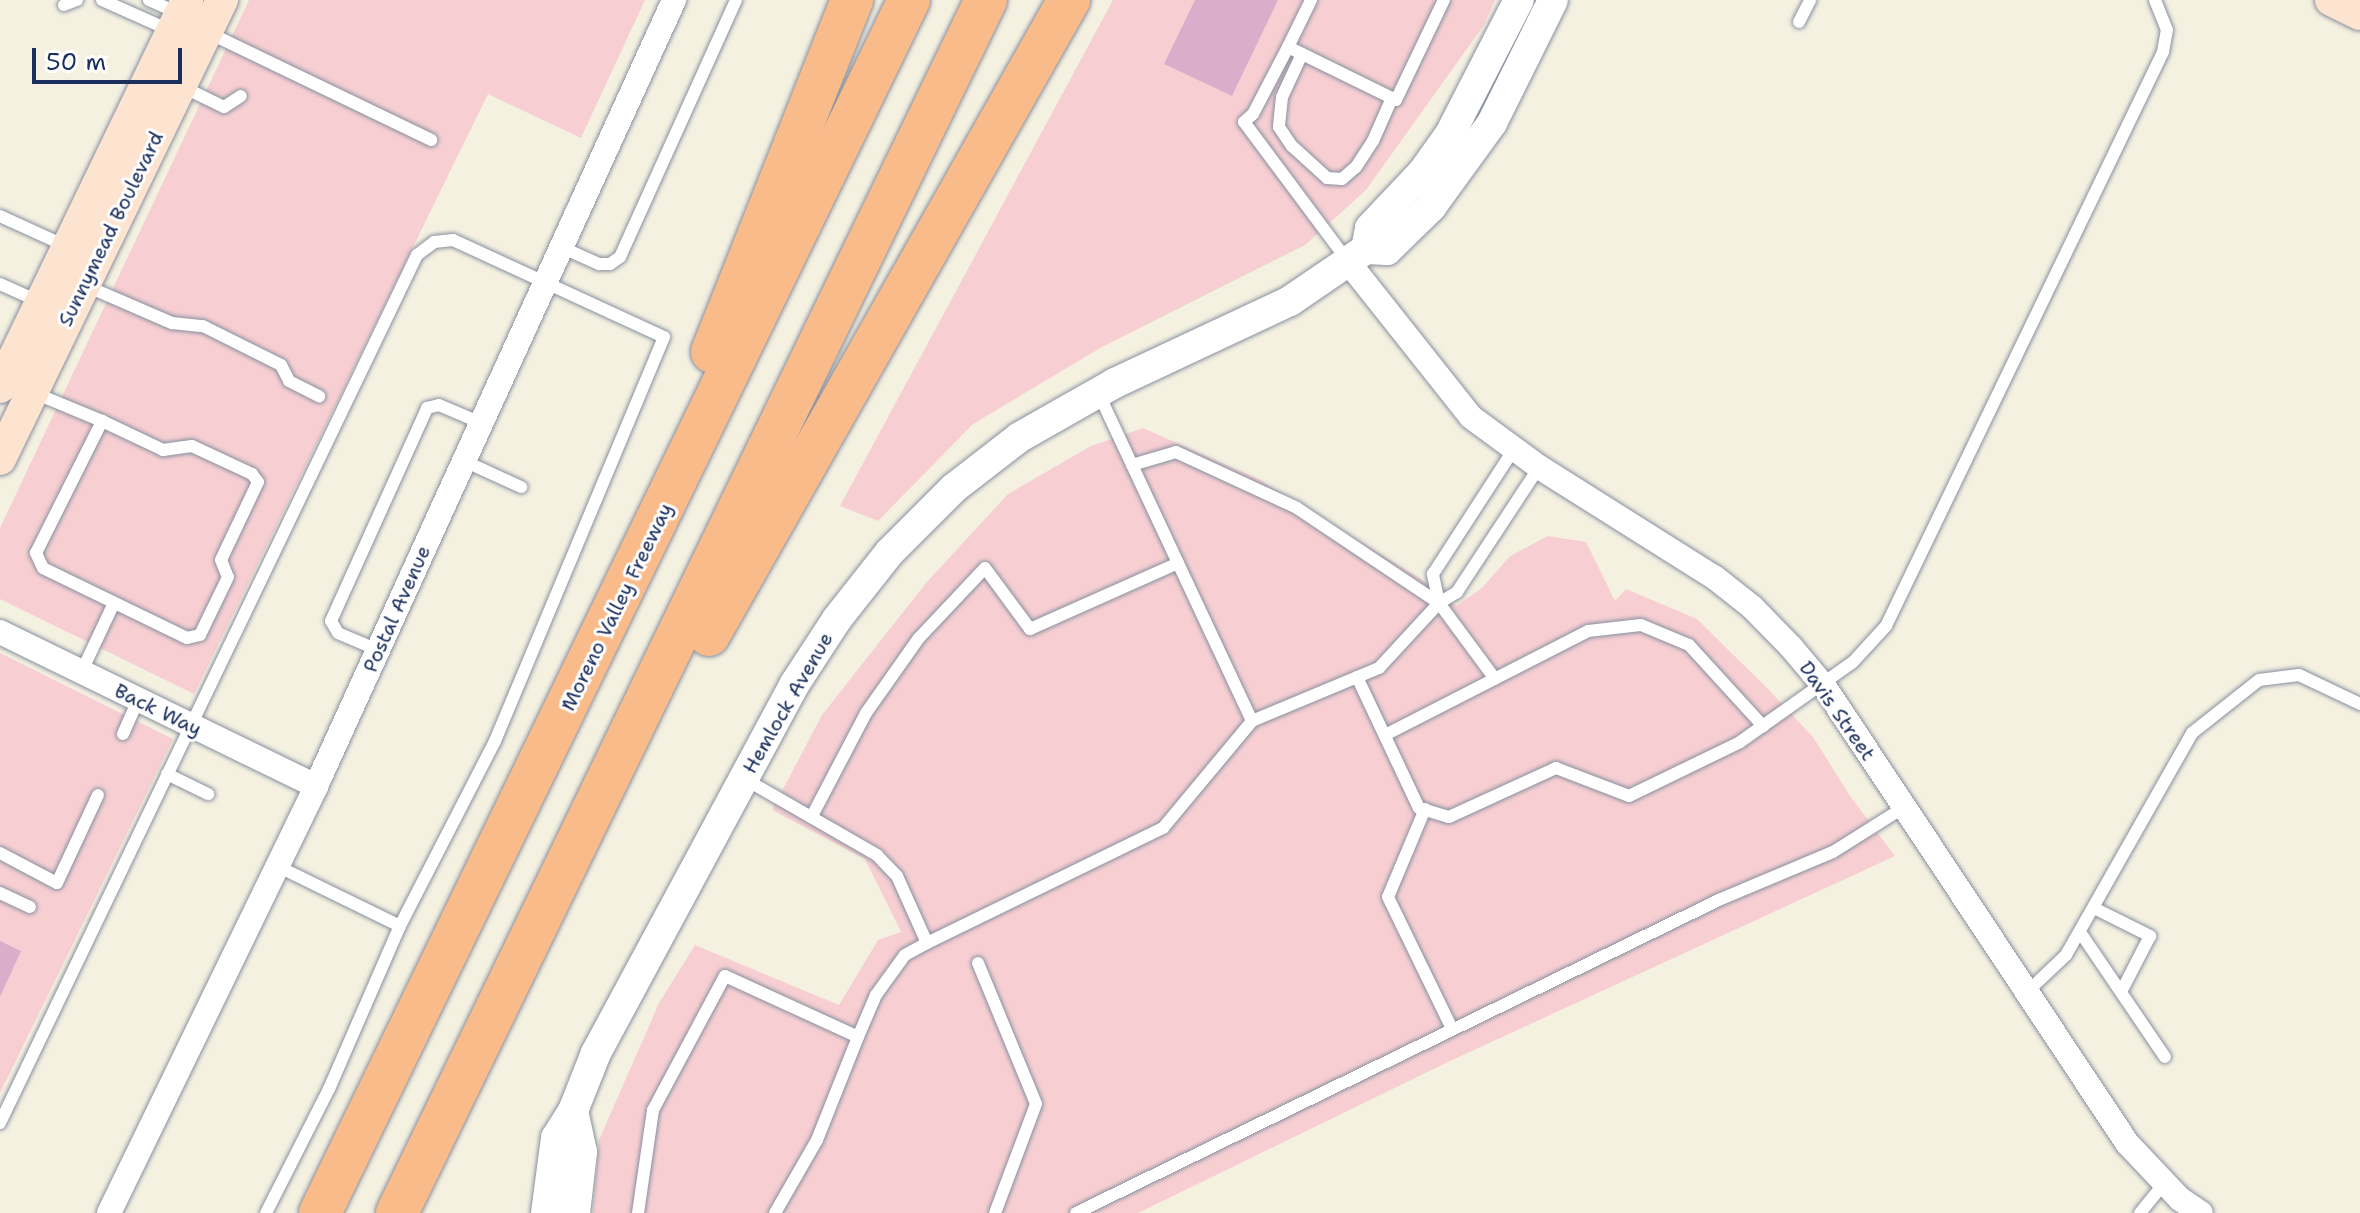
<!DOCTYPE html>
<html>
<head>
<meta charset="utf-8">
<style>
	body { margin:0 }
	#map { position:relative; width:2360px; height:1213px; overflow:hidden; background:#f5f1e1; font-family:"Shantell Sans",sans-serif }
	div>[style] { position:absolute }
	[style*='--x'] { left:calc(var(--x)*1px); top:calc(var(--y)*1px); width:calc(var(--w)*1px); rotate:calc(var(--a)*1deg) }
	.built>* { inset:0; background:#f7cfd3 }
	.building>* { inset:0; background:#daadcb }
	.roads { filter:drop-shadow(0 0 2px #8890a0) drop-shadow(0 0 2px #8890a0) }
	.service>* { height:12px; margin:-6px; padding:0 6px; transform-origin:6px; border-radius:6px; background:#fff }
	.minor>* { height:24px; margin:-12px; padding:0 12px; transform-origin:12px; border-radius:12px; background:#fff }
	.tertiary>* { height:30px; margin:-15px; padding:0 15px; transform-origin:15px; border-radius:15px; background:#fff }
	.secondary>* { height:32px; margin:-16px; padding:0 16px; transform-origin:16px; border-radius:16px; background:#fde4d1 }
	.motorway>* { height:42px; margin:-21px; padding:0 21px; transform-origin:21px; border-radius:21px; background:#fabb8b }
	span { translate:-50% -50%; white-space:nowrap; text-align:center; line-height:1.15; -webkit-text-stroke:6px #fff; paint-order:stroke }
	.street-label { font-size:20px; color:#1b2f5e }
	.scale { position:absolute; left:32px; top:48px; width:150px; height:36px; box-sizing:border-box; border:4px solid #1b2f5e; border-top:0; padding-left:10px; font-size:24px; line-height:28px; white-space:nowrap; color:#1b2f5e; -webkit-text-stroke:6px #fff; paint-order:stroke }
</style>
</head>
<body>
<div id="map">
	<div class="built">
		<div style="clip-path:polygon(249px 0,645px 0,581px 138px,488px 94px,194px 694px,0 599px,0 528px)"></div>
		<div style="clip-path:polygon(1113px 0,1495px 0,1484px 25px,1366px 190px,1305px 245px,1102px 347px,973px 424px,878px 521px,840px 506px)"></div>
		<div style="clip-path:polygon(1143px 428px,1258px 479px,1421px 579px,1456px 606px,1482px 588px,1510px 556px,1548px 536px,1586px 542px,1615px 601px,1626px 589px,1697px 619px,1767px 688px,1813px 737px,1850px 796px,1895px 856px,1448px 1062px,1138px 1213px,593px 1213px,599px 1140px,659px 1003px,695px 945px,839px 1005px,878px 940px,901px 932px,865px 859px,772px 810px,822px 715px,926px 583px,1008px 494px,1091px 446px)"></div>
		<div style="clip-path:polygon(0 653px,173px 739px,0 1093px)"></div>
	</div>
	<div class="building">
		<div style="clip-path:polygon(1195px 0,1278px 0,1232px 96px,1164px 64px)"></div>
		<div style="clip-path:polygon(0 941px,21px 951px,0 997px)"></div>
	</div>
	<div class="roads">
		<div class="service">
			<div style="--x:102;--y:0;--w:73;--a:24.1"></div>
			<div style="--x:149;--y:0;--w:34;--a:24"></div>
			<div style="--x:64;--y:5;--w:14;--a:-21"></div>
			<div style="--x:1799;--y:22;--w:25;--a:-63"></div>
			<div style="--x:207;--y:32;--w:249;--a:25.7"></div>
			<div style="--x:1288;--y:47;--w:52;--a:-63.9"></div>
			<div style="--x:1302;--y:54;--w:47;--a:114.9"></div>
			<div style="--x:1282;--y:97;--w:30;--a:96"></div>
			<div style="--x:1279;--y:127;--w:23;--a:56"></div>
			<div style="--x:1292;--y:146;--w:47;--a:42.4"></div>
			<div style="--x:1327;--y:178;--w:15;--a:4"></div>
			<div style="--x:1342;--y:179;--w:18;--a:-41"></div>
			<div style="--x:1356;--y:167;--w:31;--a:-57"></div>
			<div style="--x:1373;--y:141;--w:47;--a:-66.2"></div>
			<div style="--x:181;--y:86;--w:48;--a:26"></div>
			<div style="--x:224;--y:107;--w:20;--a:-33"></div>
			<div style="--x:0;--y:216;--w:75;--a:24.5"></div>
			<div style="--x:561;--y:247;--w:42;--a:24.1"></div>
			<div style="--x:599;--y:264;--w:11;--a:0"></div>
			<div style="--x:610;--y:264;--w:12;--a:-35"></div>
			<div style="--x:620;--y:257;--w:282;--a:-65.7"></div>
			<div style="--x:1347;--y:260;--w:172;--a:-126.7"></div>
			<div style="--x:1244;--y:122;--w:12;--a:-42"></div>
			<div style="--x:1253;--y:114;--w:76;--a:-62.4"></div>
			<div style="--x:1288;--y:47;--w:120;--a:26.1"></div>
			<div style="--x:1396;--y:100;--w:111;--a:-64.4"></div>
			<div style="--x:0;--y:284;--w:44;--a:24.2"></div>
			<div style="--x:84;--y:285;--w:96;--a:23.4"></div>
			<div style="--x:172;--y:323;--w:31;--a:6"></div>
			<div style="--x:203;--y:326;--w:87;--a:26.6"></div>
			<div style="--x:281;--y:365;--w:18;--a:63"></div>
			<div style="--x:289;--y:381;--w:34;--a:27"></div>
			<div style="--x:32;--y:392;--w:76;--a:22.5"></div>
			<div style="--x:102;--y:421;--w:68;--a:25.4"></div>
			<div style="--x:163;--y:450;--w:29;--a:-8"></div>
			<div style="--x:192;--y:446;--w:66;--a:25"></div>
			<div style="--x:252;--y:474;--w:10;--a:53"></div>
			<div style="--x:258;--y:482;--w:86;--a:115.4"></div>
			<div style="--x:221;--y:560;--w:18;--a:68"></div>
			<div style="--x:228;--y:577;--w:64;--a:115.8"></div>
			<div style="--x:200;--y:635;--w:13;--a:167"></div>
			<div style="--x:187;--y:638;--w:160;--a:-154.1"></div>
			<div style="--x:43;--y:568;--w:17;--a:-115"></div>
			<div style="--x:36;--y:553;--w:148;--a:-63.4"></div>
			<div style="--x:464;--y:461;--w:63;--a:24.5"></div>
			<div style="--x:1132;--y:465;--w:46;--a:-16.5"></div>
			<div style="--x:1176;--y:452;--w:133;--a:24.8"></div>
			<div style="--x:1297;--y:508;--w:171;--a:33.8"></div>
			<div style="--x:1439;--y:603;--w:94;--a:53.6"></div>
			<div style="--x:1439;--y:603;--w:30;--a:-102"></div>
			<div style="--x:1433;--y:574;--w:149;--a:-57.1"></div>
			<div style="--x:378;--y:650;--w:43;--a:-157"></div>
			<div style="--x:338;--y:633;--w:14;--a:-120"></div>
			<div style="--x:331;--y:621;--w:234;--a:-65.7"></div>
			<div style="--x:427;--y:408;--w:12;--a:-14"></div>
			<div style="--x:439;--y:405;--w:46;--a:23.2"></div>
			<div style="--x:81;--y:673;--w:77;--a:-64.8"></div>
			<div style="--x:1357;--y:677;--w:145;--a:64.7"></div>
			<div style="--x:1419;--y:808;--w:31;--a:17"></div>
			<div style="--x:1449;--y:817;--w:118;--a:-24.6"></div>
			<div style="--x:1556;--y:768;--w:78;--a:21"></div>
			<div style="--x:1629;--y:796;--w:123;--a:-25.9"></div>
			<div style="--x:1740;--y:742;--w:138;--a:-35.3"></div>
			<div style="--x:1853;--y:662;--w:49;--a:-47.5"></div>
			<div style="--x:1886;--y:626;--w:637;--a:-64.24"></div>
			<div style="--x:2163;--y:52;--w:22;--a:-80"></div>
			<div style="--x:2167;--y:30;--w:32;--a:-112"></div>
			<div style="--x:1252;--y:721;--w:138;--a:-22.7"></div>
			<div style="--x:1379;--y:668;--w:88;--a:-47.3"></div>
			<div style="--x:1439;--y:603;--w:21;--a:-31"></div>
			<div style="--x:1457;--y:592;--w:149;--a:-56.7"></div>
			<div style="--x:123;--y:734;--w:37;--a:-66"></div>
			<div style="--x:1385;--y:735;--w:228;--a:-27.1"></div>
			<div style="--x:1588;--y:631;--w:53;--a:-6.5"></div>
			<div style="--x:1641;--y:625;--w:52;--a:22.6"></div>
			<div style="--x:1689;--y:645;--w:110;--a:47.6"></div>
			<div style="--x:167;--y:774;--w:46;--a:26"></div>
			<div style="--x:1425;--y:809;--w:95;--a:112.8"></div>
			<div style="--x:1388;--y:897;--w:147;--a:64.1"></div>
			<div style="--x:812;--y:816;--w:116;--a:-62.3"></div>
			<div style="--x:866;--y:713;--w:92;--a:-54.8"></div>
			<div style="--x:919;--y:638;--w:96;--a:-46.7"></div>
			<div style="--x:985;--y:568;--w:76;--a:53.6"></div>
			<div style="--x:1030;--y:629;--w:162;--a:-24"></div>
			<div style="--x:0;--y:853;--w:64;--a:27.8"></div>
			<div style="--x:57;--y:883;--w:97;--a:-65"></div>
			<div style="--x:0;--y:893;--w:33;--a:25"></div>
			<div style="--x:2094;--y:908;--w:63;--a:26.6"></div>
			<div style="--x:2150;--y:936;--w:63;--a:117.4"></div>
			<div style="--x:2080;--y:932;--w:151;--a:55.8"></div>
			<div style="--x:927;--y:943;--w:263;--a:-26"></div>
			<div style="--x:1163;--y:828;--w:139;--a:-50.2"></div>
			<div style="--x:1252;--y:721;--w:363;--a:-115.1"></div>
			<div style="--x:978;--y:963;--w:152;--a:67.6"></div>
			<div style="--x:1036;--y:1104;--w:116;--a:110.6"></div>
			<div style="--x:2026;--y:993;--w:55;--a:-43.5"></div>
			<div style="--x:2066;--y:955;--w:255;--a:-60.4"></div>
			<div style="--x:2192;--y:733;--w:85;--a:-38.3"></div>
			<div style="--x:2259;--y:680;--w:40;--a:-7.1"></div>
			<div style="--x:2299;--y:675;--w:68;--a:25.4"></div>
			<div style="--x:0;--y:1123;--w:963;--a:-64.34"></div>
			<div style="--x:417;--y:255;--w:21;--a:-37"></div>
			<div style="--x:434;--y:242;--w:19;--a:-6"></div>
			<div style="--x:453;--y:240;--w:232;--a:24.7"></div>
			<div style="--x:664;--y:337;--w:438;--a:112.7"></div>
			<div style="--x:495;--y:741;--w:208;--a:117.2"></div>
			<div style="--x:266;--y:1213;--w:139;--a:-63.1"></div>
			<div style="--x:329;--y:1089;--w:178;--a:-66.5"></div>
			<div style="--x:400;--y:926;--w:137;--a:-154"></div>
			<div style="--x:638;--y:1213;--w:104;--a:-81.7"></div>
			<div style="--x:653;--y:1110;--w:152;--a:-61.8"></div>
			<div style="--x:725;--y:976;--w:146;--a:24.6"></div>
			<div style="--x:858;--y:1037;--w:46;--a:-66.8"></div>
			<div style="--x:876;--y:995;--w:49;--a:-54.1"></div>
			<div style="--x:905;--y:955;--w:25;--a:-29"></div>
			<div style="--x:927;--y:943;--w:73;--a:-114.1"></div>
			<div style="--x:897;--y:876;--w:29;--a:-134"></div>
			<div style="--x:877;--y:855;--w:152;--a:-150.1"></div>
			<div style="--x:775;--y:1213;--w:84;--a:-60.1"></div>
			<div style="--x:817;--y:1140;--w:111;--a:-68.3"></div>
			<div style="--x:1076;--y:1213;--w:717;--a:-25.96"></div>
			<div style="--x:1721;--y:899;--w:121;--a:-22.8"></div>
			<div style="--x:1833;--y:852;--w:83;--a:-32.2"></div>
			<div style="--x:2140;--y:1213;--w:38;--a:-51"></div>
		</div>
		<div class="minor">
			<div style="--x:1349;--y:263;--w:196;--a:51.6"></div>
			<div style="--x:1471;--y:417;--w:84;--a:36.3"></div>
			<div style="--x:1539;--y:467;--w:207;--a:32.2"></div>
			<div style="--x:1714;--y:577;--w:48;--a:38.3"></div>
			<div style="--x:1752;--y:607;--w:56;--a:45.7"></div>
			<div style="--x:1791;--y:647;--w:51;--a:49.8"></div>
			<div style="--x:1824;--y:686;--w:548;--a:56.45"></div>
			<div style="--x:2127;--y:1143;--w:77;--a:46.6"></div>
			<div style="--x:2180;--y:1199;--w:25;--a:34"></div>
			<div style="--x:0;--y:632;--w:352;--a:26"></div>
			<div style="--x:109;--y:1213;--w:475;--a:-64.1"></div>
			<div style="--x:316;--y:786;--w:864;--a:-65.51"></div>
		</div>
		<div class="tertiary">
			<div style="--x:1366;--y:249;--w:21;--a:-79"></div>
			<div style="--x:1370;--y:228;--w:77;--a:-46.6"></div>
			<div style="--x:1423;--y:172;--w:47;--a:-54.6"></div>
			<div style="--x:1450;--y:134;--w:151;--a:-62.8"></div>
			<div style="--x:573;--y:1111;--w:42;--a:77.6"></div>
			<div style="--x:582;--y:1152;--w:61;--a:96.5"></div>
			<div style="--x:546;--y:1213;--w:76;--a:-82.4"></div>
			<div style="--x:556;--y:1138;--w:32;--a:-58"></div>
			<div style="--x:573;--y:1111;--w:62;--a:-68.4"></div>
			<div style="--x:596;--y:1053;--w:418;--a:-61.7"></div>
			<div style="--x:794;--y:685;--w:79;--a:-56.9"></div>
			<div style="--x:837;--y:619;--w:85;--a:-51.7"></div>
			<div style="--x:890;--y:552;--w:91;--a:-45"></div>
			<div style="--x:954;--y:488;--w:83;--a:-37.7"></div>
			<div style="--x:1020;--y:437;--w:109;--a:-29.6"></div>
			<div style="--x:1115;--y:383;--w:193;--a:-25.1"></div>
			<div style="--x:1290;--y:301;--w:92;--a:-34.4"></div>
			<div style="--x:1366;--y:249;--w:21;--a:3"></div>
			<div style="--x:1387;--y:250;--w:62;--a:-44.3"></div>
			<div style="--x:1431;--y:207;--w:104;--a:-54"></div>
			<div style="--x:1492;--y:123;--w:137;--a:-63.6"></div>
		</div>
		<div class="secondary">
			<div style="--x:2331;--y:0;--w:32;--a:26"></div>
			<div style="--x:0;--y:387;--w:430;--a:-64.2"></div>
			<div style="--x:0;--y:459;--w:510;--a:-64.19"></div>
		</div>
		<div class="motorway">
			<div style="--x:712;--y:352;--w:379;--a:-68.3"></div>
			<div style="--x:709;--y:635;--w:730;--a:-60.45"></div>
			<div style="--x:320;--y:1213;--w:1348;--a:-64.1"></div>
			<div style="--x:397;--y:1213;--w:1348;--a:-64.1"></div>
		</div>
	</div>
	<div class="street-label">
		<span style="left:111px;top:229px;rotate:-64deg">Sunnymead Boulevard</span>
		<span style="left:617px;top:607px;rotate:-64deg">Moreno Valley Freeway</span>
		<span style="left:397px;top:609px;rotate:-66deg">Postal Avenue</span>
		<span style="left:788px;top:703px;rotate:-60deg">Hemlock Avenue</span>
		<span style="left:158px;top:710px;rotate:26deg">Back Way</span>
		<span style="left:1837px;top:711px;rotate:55deg">Davis Street</span>
	</div>
	<div class="scale">50 m</div>
</div>
</body>
</html>
